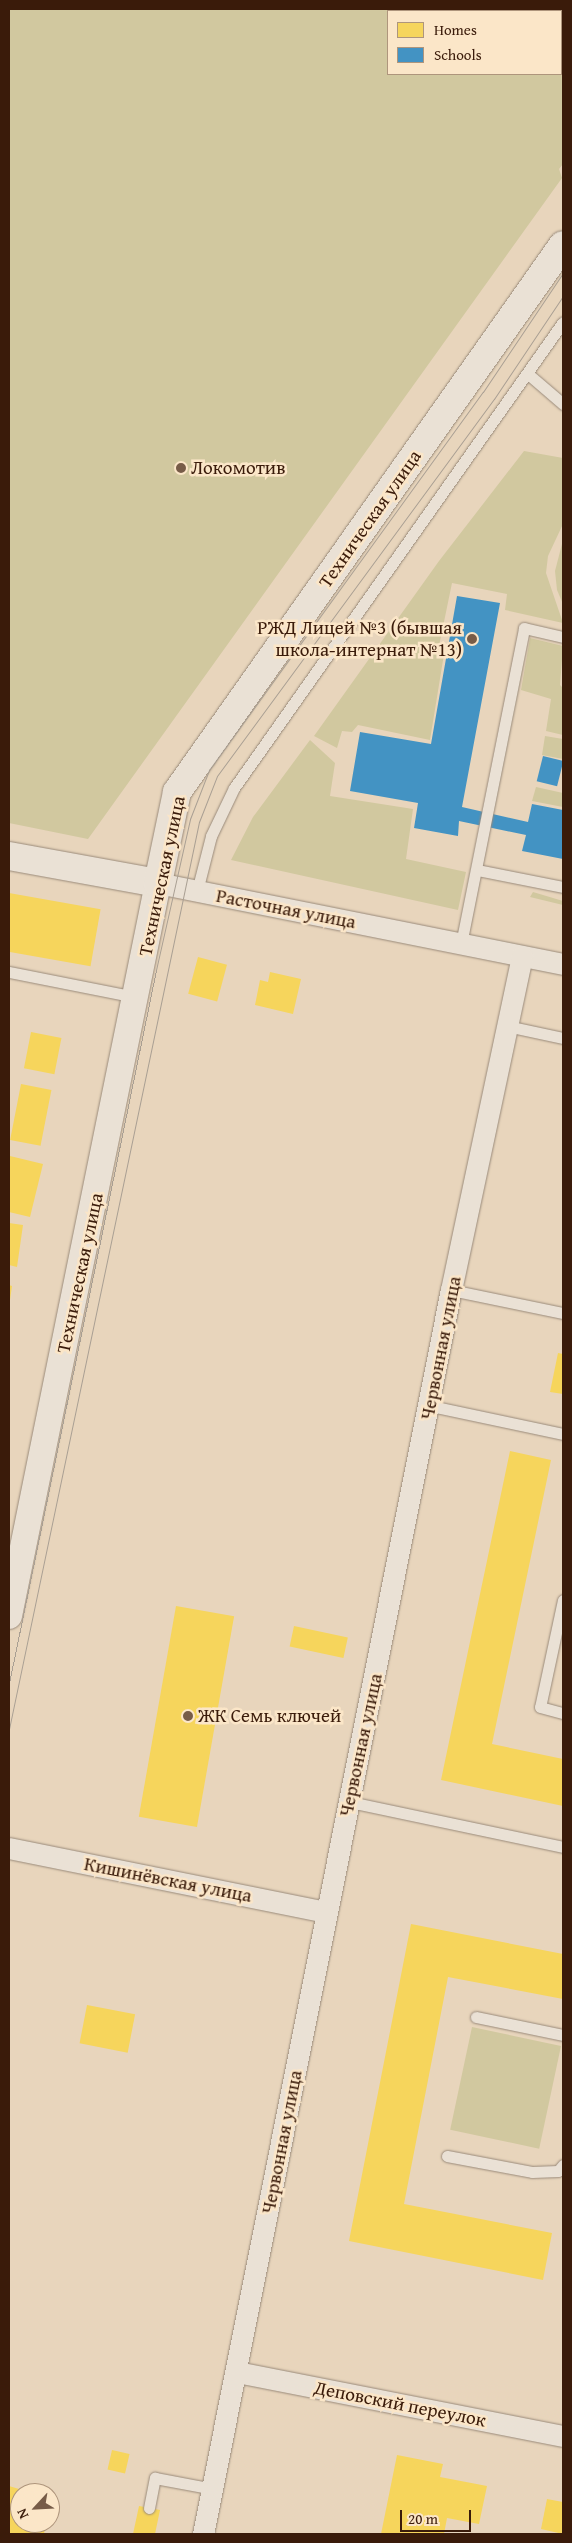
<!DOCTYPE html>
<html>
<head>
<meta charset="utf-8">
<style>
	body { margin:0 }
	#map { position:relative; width:572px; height:2543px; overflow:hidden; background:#e8d5bc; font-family:"Gentium Book Plus",serif }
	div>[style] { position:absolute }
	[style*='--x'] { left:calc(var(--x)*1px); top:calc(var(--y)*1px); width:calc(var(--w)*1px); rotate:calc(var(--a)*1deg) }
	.green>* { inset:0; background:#d1c89f; transform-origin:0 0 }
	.homes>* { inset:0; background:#f6d55c; transform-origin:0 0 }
	.schools>* { inset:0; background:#4393c3; transform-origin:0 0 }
	.roads { filter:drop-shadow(0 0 1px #998a7a) drop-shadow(0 0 1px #998a7a) }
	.service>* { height:11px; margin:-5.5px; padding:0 5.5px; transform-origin:5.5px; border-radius:5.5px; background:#eae1d5 }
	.minor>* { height:21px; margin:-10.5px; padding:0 10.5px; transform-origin:10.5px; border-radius:10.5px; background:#eae1d5 }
	.tertiary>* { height:26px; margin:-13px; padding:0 13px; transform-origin:13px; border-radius:13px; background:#eae1d5 }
	.secondary>* { height:28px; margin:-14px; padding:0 14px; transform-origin:14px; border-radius:14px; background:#eae1d5 }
	.tram>* { height:1px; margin:-0.5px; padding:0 0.5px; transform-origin:0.5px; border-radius:0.5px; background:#a99f93 }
	.dots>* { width:14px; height:14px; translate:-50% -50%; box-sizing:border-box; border:2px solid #fbe6c8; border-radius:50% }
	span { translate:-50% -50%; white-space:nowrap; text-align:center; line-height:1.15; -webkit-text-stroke:5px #fbe6c8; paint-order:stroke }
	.poi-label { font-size:19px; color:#3a1b0a }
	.left { translate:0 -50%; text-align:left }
	.right { translate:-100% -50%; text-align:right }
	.street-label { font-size:19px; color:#3a1b0a }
	.frame { position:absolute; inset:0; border:10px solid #3a1b0a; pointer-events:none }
	.legend { position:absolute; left:387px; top:10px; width:175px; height:65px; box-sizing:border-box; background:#fbe6c8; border:1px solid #ae957c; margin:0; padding:6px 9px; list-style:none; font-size:15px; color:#3a1b0a }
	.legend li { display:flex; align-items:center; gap:10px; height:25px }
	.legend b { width:25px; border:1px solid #ae957c }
	.north { position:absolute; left:10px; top:2483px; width:50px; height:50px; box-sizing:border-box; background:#fbe6c8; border:1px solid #ae957c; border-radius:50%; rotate:245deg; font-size:14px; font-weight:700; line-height:20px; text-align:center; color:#3a1b0a }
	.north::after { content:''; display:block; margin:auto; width:18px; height:22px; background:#775c48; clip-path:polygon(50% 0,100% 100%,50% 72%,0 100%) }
	.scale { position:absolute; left:400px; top:2510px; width:71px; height:22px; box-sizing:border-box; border:2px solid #3a1b0a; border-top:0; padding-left:6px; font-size:15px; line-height:18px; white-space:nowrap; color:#3a1b0a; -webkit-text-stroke:4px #fbe6c8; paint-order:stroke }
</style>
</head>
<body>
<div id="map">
	<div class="green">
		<div style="clip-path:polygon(9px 9px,508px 9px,509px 11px,388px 11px,388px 74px,561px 74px,561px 11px,547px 11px,563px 9px,563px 164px,559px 169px,562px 178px,88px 839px,9px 823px)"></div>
		<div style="clip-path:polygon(524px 451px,563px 458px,563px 524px,548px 556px,546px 573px,563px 623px,505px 610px,507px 594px,452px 583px,439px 646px,445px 648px,430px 740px,358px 725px,352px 732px,342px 731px,337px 748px,314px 736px,439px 561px)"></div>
		<div style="clip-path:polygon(563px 540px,563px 604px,557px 590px,555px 571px)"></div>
		<div style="clip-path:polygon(530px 638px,563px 646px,560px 685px,563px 688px,563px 735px,546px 731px,551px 699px,521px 690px)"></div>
		<div style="clip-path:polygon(545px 736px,563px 739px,563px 759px,542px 755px)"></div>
		<div style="clip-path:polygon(310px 740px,335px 763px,330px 796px,413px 809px,406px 859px,466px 872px,458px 910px,231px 860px,253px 817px)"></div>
		<div style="clip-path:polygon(536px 787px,563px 793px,563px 807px,532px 801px)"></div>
		<div style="clip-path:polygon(533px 892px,563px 901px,563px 905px,530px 897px)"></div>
		<div style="left:472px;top:2027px;width:91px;height:105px;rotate:12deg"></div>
	</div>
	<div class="homes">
		<div style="left:9px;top:893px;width:93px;height:58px;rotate:10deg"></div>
		<div style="left:198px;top:957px;width:30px;height:38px;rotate:15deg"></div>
		<div style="clip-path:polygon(270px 972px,301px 979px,293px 1014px,255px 1005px,260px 980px,268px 982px)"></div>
		<div style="left:31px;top:1032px;width:31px;height:37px;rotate:11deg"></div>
		<div style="left:21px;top:1084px;width:31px;height:57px;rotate:11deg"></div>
		<div style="clip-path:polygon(10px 1156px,43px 1164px,30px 1217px,9px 1212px)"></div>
		<div style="clip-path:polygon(9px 1223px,23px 1225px,17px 1267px,9px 1265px)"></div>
		<div style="clip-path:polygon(9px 1285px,12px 1286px,10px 1300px,9px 1300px)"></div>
		<div style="clip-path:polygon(558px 1353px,563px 1354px,563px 1394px,550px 1392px)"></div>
		<div style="clip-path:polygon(510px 1451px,551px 1460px,492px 1744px,563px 1759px,563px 1806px,441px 1780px)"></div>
		<div style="left:176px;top:1606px;width:59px;height:214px;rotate:10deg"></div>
		<div style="left:294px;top:1626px;width:55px;height:21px;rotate:12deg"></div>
		<div style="clip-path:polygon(411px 1924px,563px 1954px,563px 1999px,448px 1977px,404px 2204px,552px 2233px,543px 2280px,349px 2241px)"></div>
		<div style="left:87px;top:2005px;width:49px;height:39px;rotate:11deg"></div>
		<div style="left:112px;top:2450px;width:18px;height:20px;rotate:13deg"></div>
		<div style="clip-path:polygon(397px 2455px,443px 2464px,440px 2477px,487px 2486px,479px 2524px,447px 2518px,444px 2534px,381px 2534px)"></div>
		<div style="clip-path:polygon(9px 2486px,29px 2492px,20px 2493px,20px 2523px,46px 2523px,44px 2534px,9px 2534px)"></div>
		<div style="clip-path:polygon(547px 2499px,563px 2502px,563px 2534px,541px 2529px)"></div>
		<div style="clip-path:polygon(139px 2506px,160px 2510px,155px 2534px,133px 2534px)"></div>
	</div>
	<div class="schools">
		<div style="clip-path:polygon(457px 596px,500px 603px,462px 807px,528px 822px,532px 804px,563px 810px,563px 859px,522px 851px,526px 835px,459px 821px,458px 836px,414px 828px,418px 803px,350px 791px,360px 732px,431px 744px)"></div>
		<div style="left:543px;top:756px;width:21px;height:26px;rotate:14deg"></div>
	</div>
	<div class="roads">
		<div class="service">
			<div style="--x:528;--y:374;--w:46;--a:40.6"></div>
			<div style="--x:477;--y:870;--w:88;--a:11.2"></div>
			<div style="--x:197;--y:891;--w:57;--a:-75.7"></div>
			<div style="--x:211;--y:836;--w:53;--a:-64.4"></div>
			<div style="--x:234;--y:788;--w:570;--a:-54.78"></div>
			<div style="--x:461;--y:944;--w:322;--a:-78.7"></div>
			<div style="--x:524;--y:628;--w:40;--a:13"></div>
			<div style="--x:9;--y:972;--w:128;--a:11.2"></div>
			<div style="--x:507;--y:1026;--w:57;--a:12.1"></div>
			<div style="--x:451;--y:1290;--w:114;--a:11.6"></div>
			<div style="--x:431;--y:1406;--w:135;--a:12"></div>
			<div style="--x:563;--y:1600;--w:109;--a:102.1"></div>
			<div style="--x:540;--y:1707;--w:24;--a:15"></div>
			<div style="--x:350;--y:1802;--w:218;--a:11.9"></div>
			<div style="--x:476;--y:2017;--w:89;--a:11.7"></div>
			<div style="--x:447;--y:2156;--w:86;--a:10.7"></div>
			<div style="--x:532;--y:2172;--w:26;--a:-2"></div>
			<div style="--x:558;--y:2171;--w:8;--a:-50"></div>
			<div style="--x:149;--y:2508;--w:31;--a:-79"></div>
			<div style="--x:155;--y:2478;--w:59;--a:10.7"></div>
		</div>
		<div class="minor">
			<div style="--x:158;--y:883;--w:413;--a:11.3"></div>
			<div style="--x:9;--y:1848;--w:323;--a:11.4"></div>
			<div style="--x:237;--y:2372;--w:332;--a:11.1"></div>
			<div style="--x:203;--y:2534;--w:1268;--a:-78.73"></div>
			<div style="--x:451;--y:1290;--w:341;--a:-78"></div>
		</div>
		<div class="tertiary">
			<div style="--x:9;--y:1616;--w:748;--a:-78.51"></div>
		</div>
		<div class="secondary">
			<div style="--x:9;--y:856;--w:151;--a:10.3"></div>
			<div style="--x:158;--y:883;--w:93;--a:-78.2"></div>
			<div style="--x:177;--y:792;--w:669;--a:-54.79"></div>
		</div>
	</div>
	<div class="tram">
		<div style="--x:9;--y:1683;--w:728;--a:-78.35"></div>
		<div style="--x:156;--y:970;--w:155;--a:-77.3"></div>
		<div style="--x:190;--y:819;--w:53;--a:-68.8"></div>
		<div style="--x:209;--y:770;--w:467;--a:-54.1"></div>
		<div style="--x:483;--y:392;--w:143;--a:-56.1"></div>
		<div style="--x:9;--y:1729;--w:927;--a:-78.17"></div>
		<div style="--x:199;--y:822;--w:49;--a:-68.6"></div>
		<div style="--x:217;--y:776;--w:468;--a:-53.7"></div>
		<div style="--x:494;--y:399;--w:124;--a:-56.2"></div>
	</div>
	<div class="dots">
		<div style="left:181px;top:468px;background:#775c48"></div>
		<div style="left:472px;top:639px;background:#775c48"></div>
		<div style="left:188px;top:1716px;background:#775c48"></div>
	</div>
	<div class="poi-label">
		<span class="left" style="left:191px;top:468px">Локомотив</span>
		<span class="right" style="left:462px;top:639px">РЖД Лицей №3 (бывшая<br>школа-интернат №13)</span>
		<span class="left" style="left:198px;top:1716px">ЖК Семь ключей</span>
	</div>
	<div class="street-label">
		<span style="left:370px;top:519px;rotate:-55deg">Техническая улица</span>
		<span style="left:162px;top:876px;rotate:-78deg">Техническая улица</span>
		<span style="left:286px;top:909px;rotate:11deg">Расточная улица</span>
		<span style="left:80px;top:1273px;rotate:-78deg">Техническая улица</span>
		<span style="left:441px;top:1348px;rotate:-79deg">Червонная улица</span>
		<span style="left:361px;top:1745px;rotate:-78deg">Червонная улица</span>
		<span style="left:168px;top:1880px;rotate:11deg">Кишинёвская улица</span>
		<span style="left:282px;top:2142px;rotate:-79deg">Червонная улица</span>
		<span style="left:400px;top:2404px;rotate:11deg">Деповский переулок</span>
	</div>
	<div class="frame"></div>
	<ul class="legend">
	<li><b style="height:14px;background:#f6d55c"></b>Homes</li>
	<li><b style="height:14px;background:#4393c3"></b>Schools</li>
	</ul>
	<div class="north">N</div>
	<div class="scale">20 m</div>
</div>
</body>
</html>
